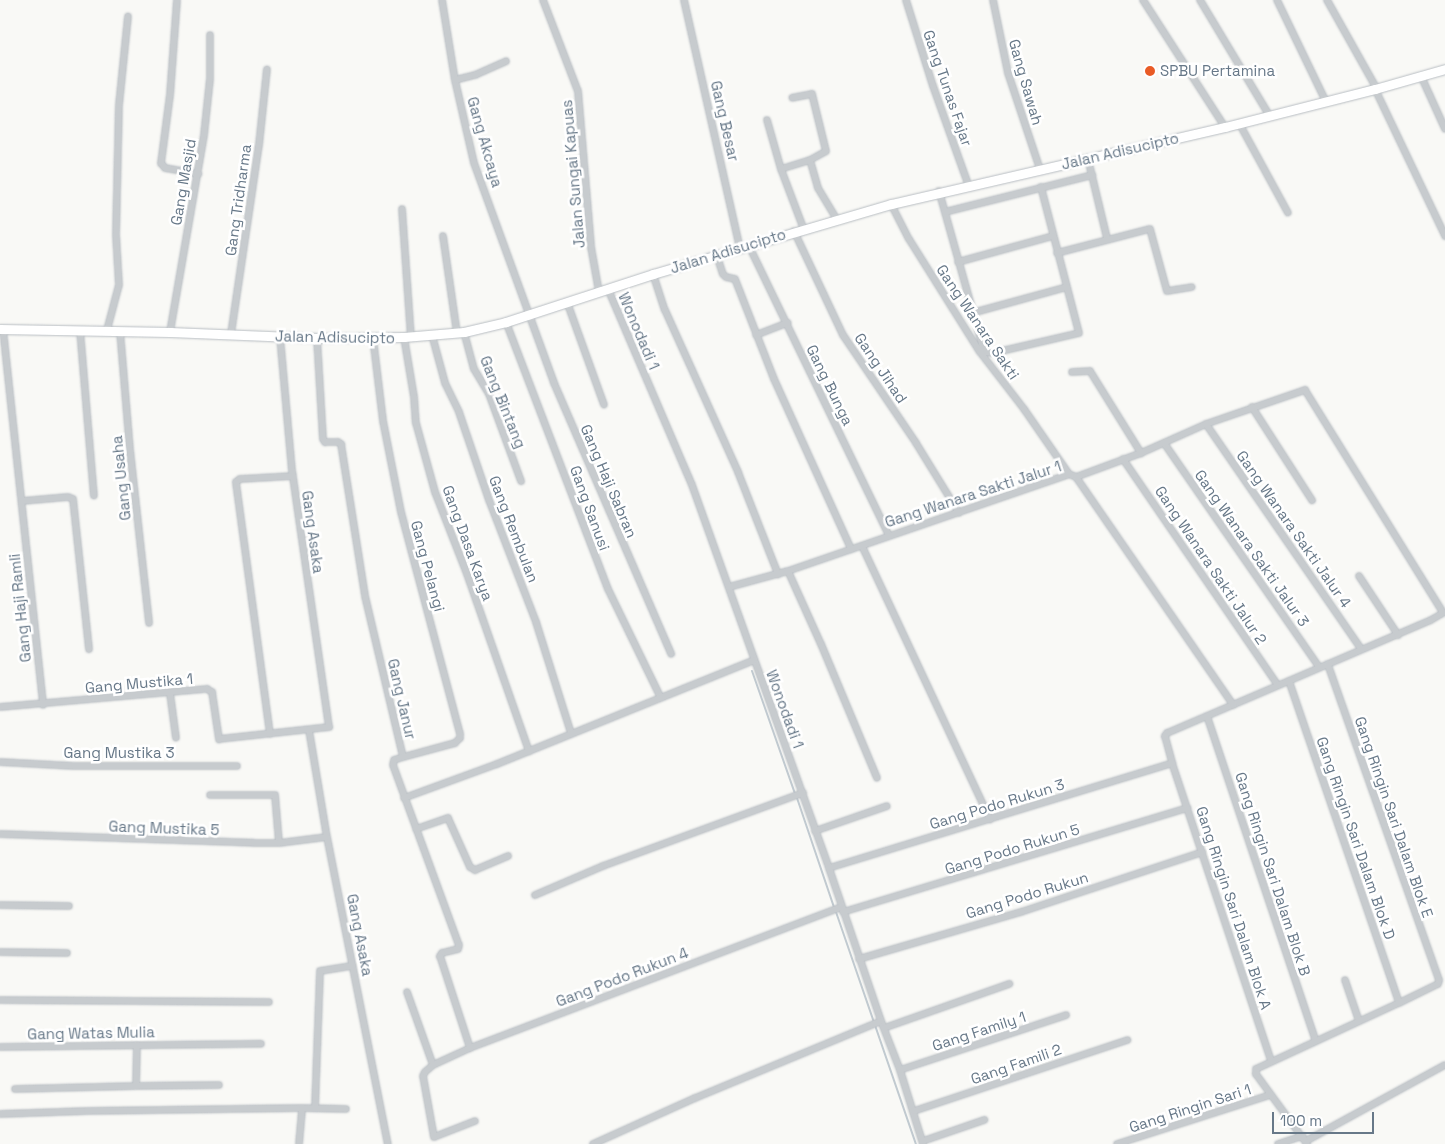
<!DOCTYPE html>
<html>
<head>
<meta charset="utf-8">
<style>
	body { margin:0 }
	#map { position:relative; width:1445px; height:1144px; overflow:hidden; background:#f9f9f6; font-family:"Space Grotesk",sans-serif }
	div>[style] { position:absolute }
	[style*='--x'] { left:calc(var(--x)*1px); top:calc(var(--y)*1px); width:calc(var(--w)*1px); rotate:calc(var(--a)*1deg) }
	.stream>* { height:2px; margin:-1px; padding:0 1px; transform-origin:1px; border-radius:1px; background:#c1cad0 }
	.roads { filter:drop-shadow(0 0 1px #b9bec3) drop-shadow(0 0 1px #b9bec3) }
	.minor>* { height:6px; margin:-3px; padding:0 3px; transform-origin:3px; border-radius:3px; background:#c7cbce }
	.secondary>* { height:9px; margin:-4.5px; padding:0 4.5px; transform-origin:4.5px; border-radius:4.5px; background:#fff }
	.dots>* { width:14px; height:14px; translate:-50% -50%; box-sizing:border-box; border:2px solid #fff; border-radius:50% }
	span { translate:-50% -50%; white-space:nowrap; text-align:center; line-height:1.15; -webkit-text-stroke:5px #fff; paint-order:stroke }
	.poi-label { font-size:15px; color:#677888 }
	.left { translate:0 -50%; text-align:left }
	.street-label { font-size:15px; color:#677888 }
	.scale { position:absolute; left:1272px; top:1112px; width:102px; height:22px; box-sizing:border-box; border:2px solid #677888; border-top:0; padding-left:6px; font-size:15px; line-height:18px; white-space:nowrap; color:#677888; -webkit-text-stroke:4px #fff; paint-order:stroke }
</style>
</head>
<body>
<div id="map">
	<div class="stream">
		<div style="--x:752;--y:671;--w:130;--a:70.7"></div>
		<div style="--x:797;--y:798;--w:115;--a:71.3"></div>
		<div style="--x:836;--y:912;--w:245;--a:71"></div>
	</div>
	<div class="roads">
		<div class="minor">
			<div style="--x:177;--y:0;--w:95;--a:94.2"></div>
			<div style="--x:170;--y:95;--w:69;--a:97.5"></div>
			<div style="--x:161;--y:163;--w:6;--a:51"></div>
			<div style="--x:165;--y:168;--w:34;--a:10"></div>
			<div style="--x:442;--y:0;--w:81;--a:80.8"></div>
			<div style="--x:455;--y:80;--w:85;--a:77.1"></div>
			<div style="--x:474;--y:163;--w:234;--a:70"></div>
			<div style="--x:554;--y:383;--w:295;--a:66.6"></div>
			<div style="--x:543;--y:0;--w:97;--a:69"></div>
			<div style="--x:578;--y:91;--w:157;--a:85.2"></div>
			<div style="--x:591;--y:247;--w:46;--a:79.9"></div>
			<div style="--x:684;--y:0;--w:255;--a:77.3"></div>
			<div style="--x:906;--y:0;--w:90;--a:72.6"></div>
			<div style="--x:933;--y:86;--w:104;--a:70.3"></div>
			<div style="--x:993;--y:0;--w:75;--a:78.4"></div>
			<div style="--x:1008;--y:73;--w:101;--a:71.6"></div>
			<div style="--x:1143;--y:0;--w:151;--a:57.2"></div>
			<div style="--x:1200;--y:0;--w:134;--a:59"></div>
			<div style="--x:1277;--y:0;--w:113;--a:64.3"></div>
			<div style="--x:1327;--y:0;--w:102;--a:60.7"></div>
			<div style="--x:1421;--y:76;--w:58;--a:65.6"></div>
			<div style="--x:455;--y:80;--w:21;--a:-14"></div>
			<div style="--x:475;--y:75;--w:34;--a:-24"></div>
			<div style="--x:1375;--y:89;--w:163;--a:64.5"></div>
			<div style="--x:767;--y:120;--w:51;--a:74.1"></div>
			<div style="--x:781;--y:169;--w:65;--a:69.3"></div>
			<div style="--x:1239;--y:123;--w:102;--a:61.4"></div>
			<div style="--x:1088;--y:159;--w:81;--a:76.5"></div>
			<div style="--x:810;--y:160;--w:29;--a:74"></div>
			<div style="--x:818;--y:188;--w:37;--a:59"></div>
			<div style="--x:781;--y:169;--w:30;--a:-17"></div>
			<div style="--x:810;--y:160;--w:18;--a:-29"></div>
			<div style="--x:826;--y:151;--w:59;--a:-103.8"></div>
			<div style="--x:812;--y:94;--w:20;--a:169"></div>
			<div style="--x:939;--y:191;--w:163;--a:74.3"></div>
			<div style="--x:983;--y:348;--w:4;--a:63"></div>
			<div style="--x:985;--y:352;--w:8;--a:7"></div>
			<div style="--x:993;--y:353;--w:88;--a:-13.1"></div>
			<div style="--x:1079;--y:333;--w:151;--a:-104.6"></div>
			<div style="--x:891;--y:204;--w:39;--a:63"></div>
			<div style="--x:909;--y:239;--w:133;--a:57.9"></div>
			<div style="--x:980;--y:352;--w:72;--a:52.3"></div>
			<div style="--x:1024;--y:409;--w:79;--a:55.3"></div>
			<div style="--x:402;--y:209;--w:128;--a:86"></div>
			<div style="--x:945;--y:212;--w:152;--a:-14.1"></div>
			<div style="--x:794;--y:231;--w:115;--a:64.8"></div>
			<div style="--x:843;--y:335;--w:130;--a:55.9"></div>
			<div style="--x:916;--y:443;--w:82;--a:58.4"></div>
			<div style="--x:443;--y:236;--w:98;--a:81.8"></div>
			<div style="--x:749;--y:246;--w:321;--a:64.2"></div>
			<div style="--x:1057;--y:253;--w:96;--a:-14.5"></div>
			<div style="--x:1150;--y:229;--w:64;--a:74.7"></div>
			<div style="--x:1167;--y:291;--w:25;--a:-9"></div>
			<div style="--x:717;--y:256;--w:19;--a:72"></div>
			<div style="--x:723;--y:274;--w:4;--a:45"></div>
			<div style="--x:726;--y:277;--w:9;--a:13"></div>
			<div style="--x:735;--y:279;--w:107;--a:68.7"></div>
			<div style="--x:774;--y:379;--w:187;--a:65.6"></div>
			<div style="--x:958;--y:262;--w:98;--a:-15.3"></div>
			<div style="--x:653;--y:274;--w:38;--a:72"></div>
			<div style="--x:665;--y:310;--w:178;--a:65.7"></div>
			<div style="--x:738;--y:472;--w:110;--a:68.6"></div>
			<div style="--x:608;--y:289;--w:213;--a:66.8"></div>
			<div style="--x:692;--y:485;--w:407;--a:70.3"></div>
			<div style="--x:829;--y:868;--w:162;--a:71.2"></div>
			<div style="--x:881;--y:1021;--w:53;--a:68.8"></div>
			<div style="--x:900;--y:1070;--w:77;--a:72.7"></div>
			<div style="--x:567;--y:302;--w:109;--a:70.2"></div>
			<div style="--x:972;--y:313;--w:98;--a:-15.3"></div>
			<div style="--x:506;--y:322;--w:286;--a:69.1"></div>
			<div style="--x:608;--y:589;--w:121;--a:64.1"></div>
			<div style="--x:3;--y:329;--w:378;--a:83.9"></div>
			<div style="--x:80;--y:330;--w:166;--a:85.2"></div>
			<div style="--x:107;--y:330;--w:47;--a:-75.1"></div>
			<div style="--x:119;--y:285;--w:50;--a:-93.4"></div>
			<div style="--x:116;--y:235;--w:130;--a:-88.7"></div>
			<div style="--x:119;--y:105;--w:89;--a:-84.2"></div>
			<div style="--x:120;--y:331;--w:119;--a:85.2"></div>
			<div style="--x:130;--y:450;--w:174;--a:83.7"></div>
			<div style="--x:170;--y:332;--w:200;--a:-80.2"></div>
			<div style="--x:204;--y:135;--w:56;--a:-83.9"></div>
			<div style="--x:210;--y:79;--w:44;--a:-90"></div>
			<div style="--x:464;--y:332;--w:38;--a:75"></div>
			<div style="--x:474;--y:369;--w:29;--a:59"></div>
			<div style="--x:489;--y:394;--w:93;--a:69.8"></div>
			<div style="--x:231;--y:334;--w:191;--a:-81.6"></div>
			<div style="--x:259;--y:145;--w:76;--a:-84"></div>
			<div style="--x:432;--y:335;--w:50;--a:74.8"></div>
			<div style="--x:445;--y:383;--w:32;--a:64"></div>
			<div style="--x:459;--y:412;--w:93;--a:71.2"></div>
			<div style="--x:489;--y:500;--w:131;--a:68.9"></div>
			<div style="--x:536;--y:622;--w:116;--a:72.5"></div>
			<div style="--x:756;--y:335;--w:34;--a:-21"></div>
			<div style="--x:404;--y:337;--w:61;--a:80.5"></div>
			<div style="--x:414;--y:397;--w:26;--a:86"></div>
			<div style="--x:416;--y:423;--w:72;--a:74.6"></div>
			<div style="--x:435;--y:492;--w:88;--a:68.7"></div>
			<div style="--x:467;--y:574;--w:188;--a:70.7"></div>
			<div style="--x:317;--y:338;--w:101;--a:86.6"></div>
			<div style="--x:323;--y:439;--w:4;--a:56"></div>
			<div style="--x:325;--y:442;--w:13;--a:0"></div>
			<div style="--x:338;--y:442;--w:4;--a:34"></div>
			<div style="--x:341;--y:444;--w:154;--a:81"></div>
			<div style="--x:365;--y:596;--w:165;--a:76.7"></div>
			<div style="--x:403;--y:757;--w:9;--a:162"></div>
			<div style="--x:394;--y:760;--w:5;--a:101"></div>
			<div style="--x:393;--y:765;--w:192;--a:69.9"></div>
			<div style="--x:459;--y:945;--w:4;--a:104"></div>
			<div style="--x:458;--y:949;--w:16;--a:166"></div>
			<div style="--x:442;--y:953;--w:4;--a:124"></div>
			<div style="--x:440;--y:956;--w:97;--a:71.9"></div>
			<div style="--x:373;--y:338;--w:84;--a:83.1"></div>
			<div style="--x:383;--y:421;--w:93;--a:78.8"></div>
			<div style="--x:401;--y:512;--w:230;--a:75.1"></div>
			<div style="--x:460;--y:734;--w:4;--a:90"></div>
			<div style="--x:460;--y:738;--w:7;--a:135"></div>
			<div style="--x:455;--y:743;--w:54;--a:164.9"></div>
			<div style="--x:1072;--y:372;--w:18;--a:-3"></div>
			<div style="--x:1090;--y:371;--w:97;--a:58.1"></div>
			<div style="--x:1252;--y:407;--w:111;--a:57.2"></div>
			<div style="--x:1206;--y:424;--w:273;--a:55.4"></div>
			<div style="--x:1164;--y:443;--w:272;--a:55.3"></div>
			<div style="--x:1123;--y:459;--w:274;--a:55.6"></div>
			<div style="--x:1076;--y:477;--w:69;--a:-20.3"></div>
			<div style="--x:1141;--y:453;--w:71;--a:-24"></div>
			<div style="--x:1206;--y:424;--w:105;--a:-19"></div>
			<div style="--x:1305;--y:390;--w:262;--a:58.2"></div>
			<div style="--x:1443;--y:613;--w:14;--a:150"></div>
			<div style="--x:1431;--y:620;--w:287;--a:156.8"></div>
			<div style="--x:1167;--y:733;--w:4;--a:124"></div>
			<div style="--x:1165;--y:736;--w:28;--a:75"></div>
			<div style="--x:1172;--y:763;--w:314;--a:71.6"></div>
			<div style="--x:22;--y:501;--w:46;--a:-5"></div>
			<div style="--x:68;--y:497;--w:5;--a:22"></div>
			<div style="--x:73;--y:499;--w:151;--a:83.9"></div>
			<div style="--x:862;--y:546;--w:302;--a:64.9"></div>
			<div style="--x:788;--y:571;--w:80;--a:65.7"></div>
			<div style="--x:821;--y:644;--w:145;--a:67.3"></div>
			<div style="--x:1359;--y:576;--w:71;--a:56.5"></div>
			<div style="--x:729;--y:587;--w:61;--a:-15.2"></div>
			<div style="--x:788;--y:571;--w:297;--a:-19"></div>
			<div style="--x:1069;--y:474;--w:8;--a:23"></div>
			<div style="--x:1076;--y:477;--w:277;--a:55.4"></div>
			<div style="--x:1289;--y:681;--w:340;--a:71.1"></div>
			<div style="--x:170;--y:693;--w:45;--a:82.4"></div>
			<div style="--x:0;--y:707;--w:208;--a:-5"></div>
			<div style="--x:207;--y:689;--w:6;--a:31"></div>
			<div style="--x:212;--y:692;--w:48;--a:81.5"></div>
			<div style="--x:219;--y:739;--w:111;--a:-6.2"></div>
			<div style="--x:329;--y:727;--w:259;--a:-98.2"></div>
			<div style="--x:292;--y:471;--w:135;--a:-95.1"></div>
			<div style="--x:1207;--y:716;--w:343;--a:71.5"></div>
			<div style="--x:309;--y:730;--w:109;--a:80.5"></div>
			<div style="--x:327;--y:837;--w:313;--a:78.8"></div>
			<div style="--x:270;--y:734;--w:254;--a:-97.7"></div>
			<div style="--x:236;--y:482;--w:5;--a:-37"></div>
			<div style="--x:240;--y:479;--w:53;--a:-3.2"></div>
			<div style="--x:0;--y:762;--w:74;--a:3.1"></div>
			<div style="--x:74;--y:766;--w:163;--a:0"></div>
			<div style="--x:210;--y:795;--w:65;--a:0"></div>
			<div style="--x:275;--y:795;--w:48;--a:85.2"></div>
			<div style="--x:404;--y:798;--w:99;--a:-20.1"></div>
			<div style="--x:497;--y:764;--w:277;--a:-22"></div>
			<div style="--x:416;--y:829;--w:34;--a:-19"></div>
			<div style="--x:448;--y:818;--w:54;--a:65.8"></div>
			<div style="--x:470;--y:867;--w:6;--a:31"></div>
			<div style="--x:475;--y:870;--w:36;--a:-23"></div>
			<div style="--x:815;--y:831;--w:76;--a:-19.1"></div>
			<div style="--x:0;--y:834;--w:254;--a:2"></div>
			<div style="--x:254;--y:843;--w:25;--a:0"></div>
			<div style="--x:279;--y:843;--w:48;--a:-7.1"></div>
			<div style="--x:829;--y:868;--w:359;--a:-17"></div>
			<div style="--x:535;--y:895;--w:74;--a:-23.1"></div>
			<div style="--x:603;--y:866;--w:213;--a:-20.1"></div>
			<div style="--x:0;--y:905;--w:69;--a:0.8"></div>
			<div style="--x:843;--y:912;--w:360;--a:-16.8"></div>
			<div style="--x:0;--y:952;--w:67;--a:0.9"></div>
			<div style="--x:859;--y:959;--w:169;--a:-16.2"></div>
			<div style="--x:1021;--y:912;--w:191;--a:-18.3"></div>
			<div style="--x:1345;--y:980;--w:43;--a:71.1"></div>
			<div style="--x:407;--y:992;--w:77;--a:70.4"></div>
			<div style="--x:0;--y:1000;--w:269;--a:0.4"></div>
			<div style="--x:884;--y:1028;--w:133;--a:-19.4"></div>
			<div style="--x:0;--y:1047;--w:261;--a:-0.7"></div>
			<div style="--x:900;--y:1070;--w:175;--a:-18.3"></div>
			<div style="--x:136;--y:1086;--w:83;--a:-0.7"></div>
			<div style="--x:15;--y:1089;--w:121;--a:-1.4"></div>
			<div style="--x:136;--y:1086;--w:41;--a:-88.6"></div>
			<div style="--x:315;--y:1108;--w:137;--a:-87.9"></div>
			<div style="--x:320;--y:971;--w:33;--a:-9"></div>
			<div style="--x:914;--y:1111;--w:225;--a:-18.4"></div>
			<div style="--x:0;--y:1114;--w:87;--a:-2"></div>
			<div style="--x:87;--y:1111;--w:215;--a:-0.8"></div>
			<div style="--x:475;--y:1121;--w:44;--a:158.7"></div>
			<div style="--x:434;--y:1137;--w:62;--a:-100.2"></div>
			<div style="--x:423;--y:1076;--w:4;--a:-63"></div>
			<div style="--x:425;--y:1072;--w:11;--a:-41"></div>
			<div style="--x:433;--y:1065;--w:41;--a:-24.7"></div>
			<div style="--x:470;--y:1048;--w:397;--a:-20.8"></div>
			<div style="--x:923;--y:1141;--w:65;--a:-19"></div>
			<div style="--x:1306;--y:1141;--w:158;--a:-28.7"></div>
			<div style="--x:299;--y:1144;--w:36;--a:-85"></div>
			<div style="--x:302;--y:1108;--w:44;--a:1.3"></div>
			<div style="--x:593;--y:1144;--w:112;--a:-24.3"></div>
			<div style="--x:695;--y:1098;--w:201;--a:-22.5"></div>
			<div style="--x:1117;--y:1144;--w:161;--a:-17.8"></div>
			<div style="--x:1278;--y:1144;--w:26;--a:-18"></div>
			<div style="--x:1307;--y:1144;--w:87;--a:-126.1"></div>
			<div style="--x:1256;--y:1074;--w:5;--a:-90"></div>
			<div style="--x:1256;--y:1069;--w:157;--a:-24.8"></div>
			<div style="--x:1399;--y:1003;--w:43;--a:-26"></div>
			<div style="--x:1438;--y:984;--w:4;--a:-76"></div>
			<div style="--x:1439;--y:980;--w:335;--a:-109.4"></div>
		</div>
		<div class="secondary">
			<div style="--x:0;--y:329;--w:170;--a:1"></div>
			<div style="--x:170;--y:332;--w:147;--a:2.3"></div>
			<div style="--x:317;--y:338;--w:87;--a:-0.7"></div>
			<div style="--x:404;--y:337;--w:60;--a:-4.8"></div>
			<div style="--x:464;--y:332;--w:43;--a:-13.4"></div>
			<div style="--x:506;--y:322;--w:155;--a:-18.1"></div>
			<div style="--x:653;--y:274;--w:248;--a:-16.4"></div>
			<div style="--x:891;--y:204;--w:343;--a:-13"></div>
			<div style="--x:1225;--y:127;--w:155;--a:-14.2"></div>
			<div style="--x:1375;--y:89;--w:73;--a:-15.9"></div>
		</div>
	</div>
	<div class="dots">
		<div style="left:1150px;top:71px;background:#e95b26"></div>
	</div>
	<div class="poi-label">
		<span class="left" style="left:1160px;top:71px">SPBU Pertamina</span>
	</div>
	<div class="street-label">
		<span style="left:1026px;top:82px;rotate:74deg">Gang Sawah</span>
		<span style="left:948px;top:88px;rotate:71deg">Gang Tunas Fajar</span>
		<span style="left:725px;top:121px;rotate:77deg">Gang Besar</span>
		<span style="left:485px;top:142px;rotate:74deg">Gang Akcaya</span>
		<span style="left:1120px;top:151px;rotate:-13deg">Jalan Adisucipto</span>
		<span style="left:573px;top:174px;rotate:-95deg">Jalan Sungai Kapuas</span>
		<span style="left:183px;top:182px;rotate:-80deg">Gang Masjid</span>
		<span style="left:238px;top:200px;rotate:-82deg">Gang Tridharma</span>
		<span style="left:728px;top:251px;rotate:-17deg">Jalan Adisucipto</span>
		<span style="left:978px;top:322px;rotate:56deg">Gang Wanara Sakti</span>
		<span style="left:639px;top:331px;rotate:67deg">Wonodadi 1</span>
		<span style="left:335px;top:337px;rotate:1deg">Jalan Adisucipto</span>
		<span style="left:881px;top:368px;rotate:56deg">Gang Jihad</span>
		<span style="left:830px;top:385px;rotate:64deg">Gang Bunga</span>
		<span style="left:503px;top:402px;rotate:68deg">Gang Bintang</span>
		<span style="left:121px;top:478px;rotate:-96deg">Gang Usaha</span>
		<span style="left:609px;top:481px;rotate:67deg">Gang Haji Sabran</span>
		<span style="left:973px;top:494px;rotate:-18deg">Gang Wanara Sakti Jalur 1</span>
		<span style="left:590px;top:508px;rotate:70deg">Gang Sanusi</span>
		<span style="left:514px;top:529px;rotate:69deg">Gang Rembulan</span>
		<span style="left:1294px;top:529px;rotate:55deg">Gang Wanara Sakti Jalur 4</span>
		<span style="left:313px;top:532px;rotate:82deg">Gang Asaka</span>
		<span style="left:468px;top:543px;rotate:70deg">Gang Dasa Karya</span>
		<span style="left:1252px;top:548px;rotate:55deg">Gang Wanara Sakti Jalur 3</span>
		<span style="left:1211px;top:565px;rotate:56deg">Gang Wanara Sakti Jalur 2</span>
		<span style="left:428px;top:566px;rotate:75deg">Gang Pelangi</span>
		<span style="left:20px;top:608px;rotate:-96deg">Gang Haji Ramli</span>
		<span style="left:139px;top:683px;rotate:-5deg">Gang Mustika 1</span>
		<span style="left:402px;top:699px;rotate:77deg">Gang Janur</span>
		<span style="left:785px;top:709px;rotate:70deg">Wonodadi 1</span>
		<span style="left:119px;top:753px">Gang Mustika 3</span>
		<span style="left:997px;top:804px;rotate:-17deg">Gang Podo Rukun 3</span>
		<span style="left:1394px;top:817px;rotate:71deg">Gang Ringin Sari Dalam Blok E</span>
		<span style="left:164px;top:828px;rotate:2deg">Gang Mustika 5</span>
		<span style="left:1356px;top:838px;rotate:71deg">Gang Ringin Sari Dalam Blok D</span>
		<span style="left:1012px;top:849px;rotate:-17deg">Gang Podo Rukun 5</span>
		<span style="left:1273px;top:874px;rotate:72deg">Gang Ringin Sari Dalam Blok B</span>
		<span style="left:1027px;top:895px;rotate:-17deg">Gang Podo Rukun</span>
		<span style="left:1234px;top:908px;rotate:72deg">Gang Ringin Sari Dalam Blok A</span>
		<span style="left:360px;top:935px;rotate:79deg">Gang Asaka</span>
		<span style="left:622px;top:977px;rotate:-21deg">Gang Podo Rukun 4</span>
		<span style="left:979px;top:1031px;rotate:-18deg">Gang Family 1</span>
		<span style="left:91px;top:1033px;rotate:-1deg">Gang Watas Mulia</span>
		<span style="left:1016px;top:1064px;rotate:-19deg">Gang Famili 2</span>
		<span style="left:1190px;top:1108px;rotate:-18deg">Gang Ringin Sari 1</span>
	</div>
	<div class="scale">100 m</div>
</div>
</body>
</html>
